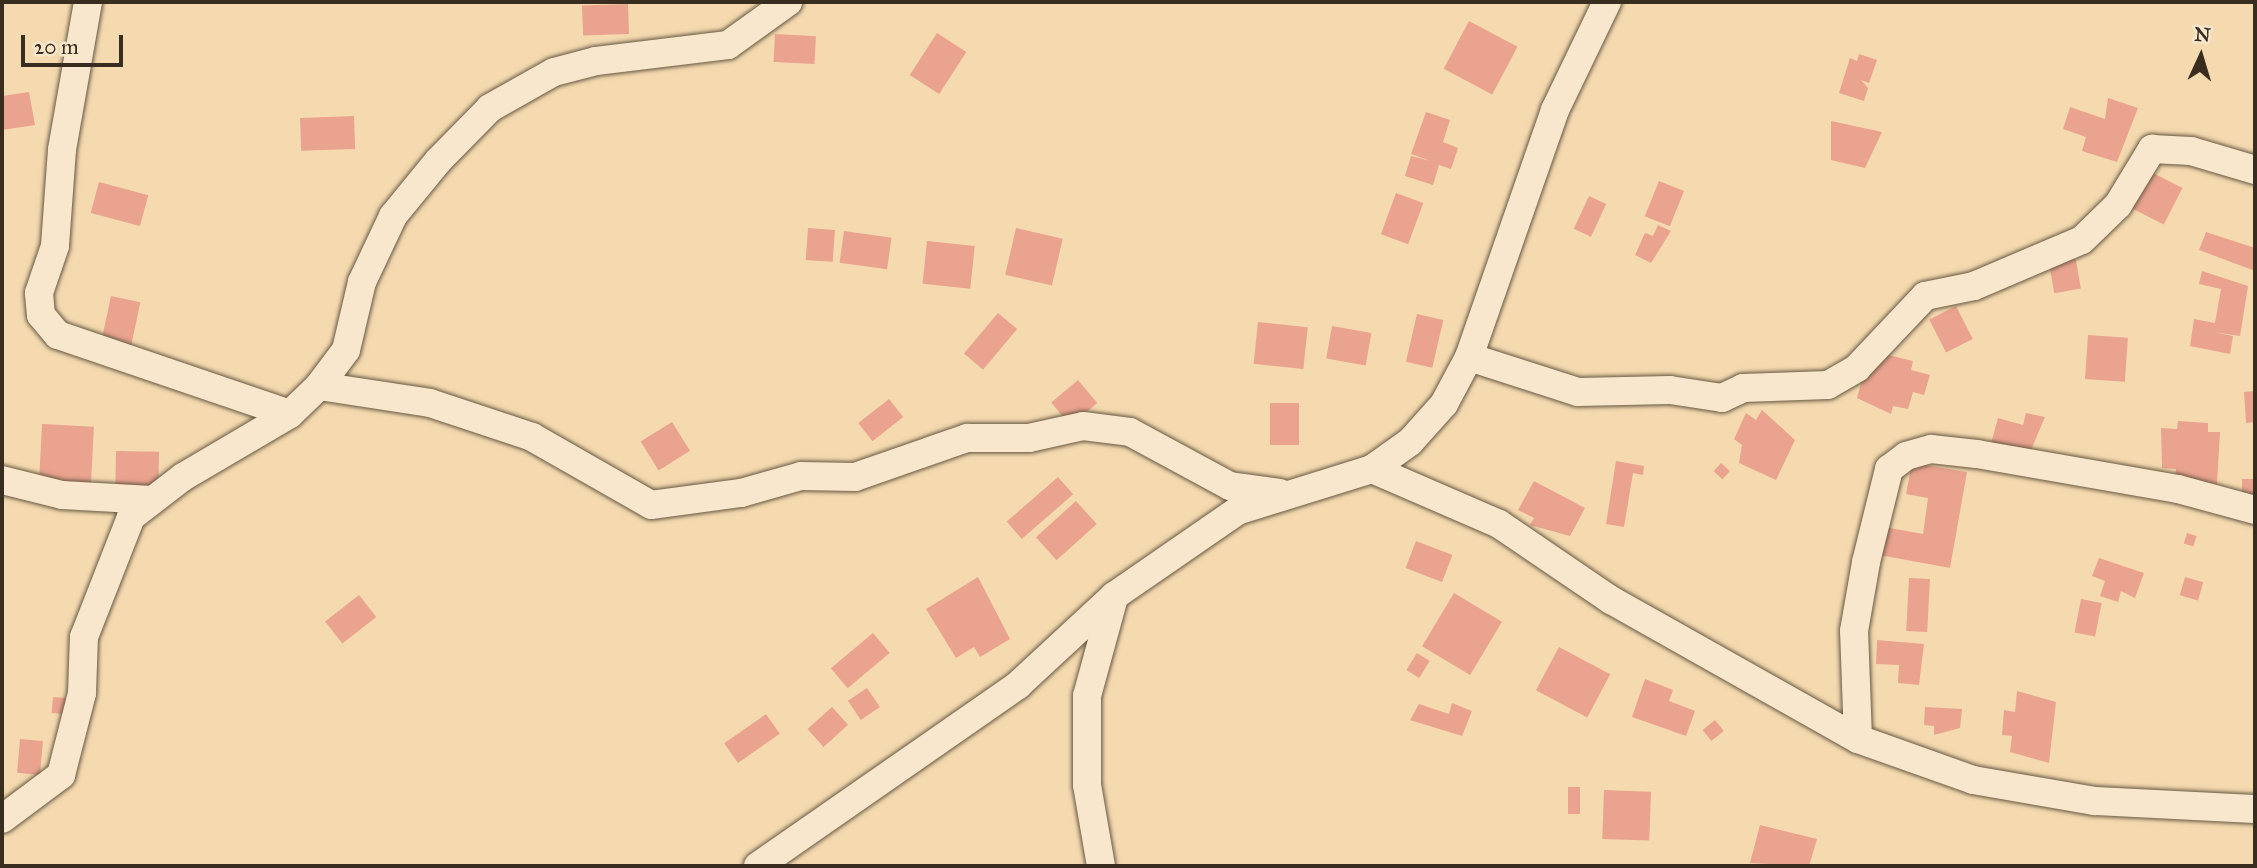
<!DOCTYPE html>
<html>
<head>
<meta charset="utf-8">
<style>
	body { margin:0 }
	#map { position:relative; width:2257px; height:868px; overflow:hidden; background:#f5dab0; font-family:"IM FELL Great Primer",serif }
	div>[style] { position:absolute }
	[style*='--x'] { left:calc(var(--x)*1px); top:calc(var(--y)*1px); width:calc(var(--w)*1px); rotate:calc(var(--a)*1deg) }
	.building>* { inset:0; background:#eaa38f; transform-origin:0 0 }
	.roads { filter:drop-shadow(0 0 2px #675842) drop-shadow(0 0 2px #675842) }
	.street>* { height:28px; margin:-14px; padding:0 14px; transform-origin:14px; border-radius:14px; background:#f8e7cc }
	span { translate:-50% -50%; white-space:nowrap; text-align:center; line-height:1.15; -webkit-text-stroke:5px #f8e7cc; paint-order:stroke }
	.frame { position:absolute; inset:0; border:4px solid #382d1e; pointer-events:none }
	.north { position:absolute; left:2166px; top:21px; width:70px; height:70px; -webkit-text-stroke:5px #f8e7cc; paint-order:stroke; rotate:4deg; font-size:19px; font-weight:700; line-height:28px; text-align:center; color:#382d1e }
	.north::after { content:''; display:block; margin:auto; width:24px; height:32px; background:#382d1e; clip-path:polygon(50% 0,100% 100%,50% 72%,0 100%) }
	.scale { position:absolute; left:21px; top:35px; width:102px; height:32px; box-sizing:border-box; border:4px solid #382d1e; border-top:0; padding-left:9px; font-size:21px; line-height:24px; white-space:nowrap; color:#382d1e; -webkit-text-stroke:5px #f8e7cc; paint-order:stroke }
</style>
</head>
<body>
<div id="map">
	<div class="building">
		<div style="left:628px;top:4px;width:30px;height:46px;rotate:88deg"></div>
		<div style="left:1469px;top:21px;width:55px;height:54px;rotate:28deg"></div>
		<div style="left:937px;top:33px;width:35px;height:50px;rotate:33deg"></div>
		<div style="left:775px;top:34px;width:41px;height:28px;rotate:3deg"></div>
		<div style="clip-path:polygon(1859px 54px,1877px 60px,1869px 83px,1861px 80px,1868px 88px,1864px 101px,1839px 93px,1850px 58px,1857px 61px)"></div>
		<div style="clip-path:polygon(29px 92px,35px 125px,2px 130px,2px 96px)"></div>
		<div style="clip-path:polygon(2108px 98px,2138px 108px,2117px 162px,2082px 151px,2086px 137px,2063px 129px,2070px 107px,2105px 119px)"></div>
		<div style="clip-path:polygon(1426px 112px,1450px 120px,1443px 142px,1458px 148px,1451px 169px,1439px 165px,1433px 185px,1405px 176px,1411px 156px,1431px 161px,1411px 154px)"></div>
		<div style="left:354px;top:116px;width:33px;height:54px;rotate:88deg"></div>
		<div style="clip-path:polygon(1831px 121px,1882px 132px,1865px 168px,1831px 160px)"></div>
		<div style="left:2145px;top:169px;width:42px;height:41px;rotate:27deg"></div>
		<div style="left:1659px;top:181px;width:27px;height:38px;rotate:22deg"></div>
		<div style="left:99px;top:182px;width:51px;height:32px;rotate:15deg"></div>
		<div style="left:1396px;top:193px;width:29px;height:44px;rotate:20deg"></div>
		<div style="left:1589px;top:196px;width:19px;height:36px;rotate:25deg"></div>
		<div style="clip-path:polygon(1658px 225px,1671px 231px,1651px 263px,1635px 255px,1645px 233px,1653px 236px)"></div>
		<div style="left:808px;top:228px;width:27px;height:32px;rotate:4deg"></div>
		<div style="left:1016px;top:228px;width:48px;height:48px;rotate:13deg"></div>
		<div style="left:844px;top:231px;width:48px;height:32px;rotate:8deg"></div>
		<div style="clip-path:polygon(2206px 232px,2255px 248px,2255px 271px,2199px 250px)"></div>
		<div style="left:927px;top:241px;width:48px;height:43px;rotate:6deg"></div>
		<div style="left:2075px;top:255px;width:34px;height:27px;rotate:80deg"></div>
		<div style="clip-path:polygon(2202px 271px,2248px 286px,2240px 336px,2213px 332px,2233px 336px,2230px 354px,2190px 346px,2194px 319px,2215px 323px,2221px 289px,2199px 284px)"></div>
		<div style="left:111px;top:296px;width:30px;height:45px;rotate:12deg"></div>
		<div style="left:1956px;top:306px;width:37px;height:30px;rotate:63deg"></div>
		<div style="left:998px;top:313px;width:25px;height:53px;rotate:40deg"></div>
		<div style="left:1417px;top:314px;width:27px;height:49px;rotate:13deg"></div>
		<div style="left:1258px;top:322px;width:50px;height:42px;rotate:6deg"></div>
		<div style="left:1332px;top:326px;width:40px;height:33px;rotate:10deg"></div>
		<div style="left:2088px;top:335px;width:40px;height:44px;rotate:4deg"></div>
		<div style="clip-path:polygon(1880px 353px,1913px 361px,1911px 370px,1930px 375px,1924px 395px,1913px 392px,1908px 409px,1893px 406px,1891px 414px,1857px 398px,1867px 362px)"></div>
		<div style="left:1078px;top:380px;width:30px;height:35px;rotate:50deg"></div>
		<div style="clip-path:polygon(2255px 391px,2255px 422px,2246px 423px,2244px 392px)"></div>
		<div style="left:889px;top:399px;width:23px;height:39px;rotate:52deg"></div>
		<div style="left:1270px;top:403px;width:29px;height:42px"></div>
		<div style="clip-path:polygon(1762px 410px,1795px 440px,1776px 480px,1739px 463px,1742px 445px,1734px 439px,1746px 413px,1756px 420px)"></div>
		<div style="clip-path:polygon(2026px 413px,2045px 417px,2028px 457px,1990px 447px,1998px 418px,2023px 425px)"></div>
		<div style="clip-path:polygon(2178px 421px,2208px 423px,2208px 432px,2220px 432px,2217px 484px,2175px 481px,2176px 469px,2162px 468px,2161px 428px,2177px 429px)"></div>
		<div style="left:672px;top:422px;width:34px;height:37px;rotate:58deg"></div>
		<div style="left:42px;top:424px;width:52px;height:57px;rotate:3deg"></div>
		<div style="left:116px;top:451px;width:43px;height:34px;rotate:1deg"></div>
		<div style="clip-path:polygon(1616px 461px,1644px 466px,1643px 475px,1633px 473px,1624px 527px,1606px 524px)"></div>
		<div style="left:1721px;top:463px;width:12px;height:11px;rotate:42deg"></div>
		<div style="clip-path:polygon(1912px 463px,1967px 472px,1950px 568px,1874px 554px,1879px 526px,1923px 534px,1928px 498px,1906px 494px)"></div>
		<div style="left:1058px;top:477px;width:23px;height:68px;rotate:49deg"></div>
		<div style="clip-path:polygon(2242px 479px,2255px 479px,2255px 501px,2242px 495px)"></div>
		<div style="clip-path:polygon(1534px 481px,1585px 508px,1570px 536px,1530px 525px,1534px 518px,1518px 510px)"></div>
		<div style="left:1076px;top:501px;width:31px;height:54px;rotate:48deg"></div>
		<div style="left:2187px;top:533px;width:10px;height:11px;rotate:17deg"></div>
		<div style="left:1416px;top:541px;width:39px;height:29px;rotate:21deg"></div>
		<div style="clip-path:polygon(2099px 558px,2144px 573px,2135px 598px,2121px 591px,2118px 602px,2100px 596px,2105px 581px,2092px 576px)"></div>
		<div style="clip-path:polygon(978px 577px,1010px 639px,980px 657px,974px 647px,956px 658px,926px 609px)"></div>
		<div style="left:2185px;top:577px;width:19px;height:19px;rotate:16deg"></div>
		<div style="left:1909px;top:578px;width:21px;height:53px;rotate:3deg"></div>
		<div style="left:1454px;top:593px;width:56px;height:62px;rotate:31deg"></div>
		<div style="left:359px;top:595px;width:28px;height:43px;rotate:52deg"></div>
		<div style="left:2081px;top:599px;width:21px;height:34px;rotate:11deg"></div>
		<div style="left:873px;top:633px;width:26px;height:55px;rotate:50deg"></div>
		<div style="clip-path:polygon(1877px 640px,1924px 644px,1919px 685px,1898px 683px,1899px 665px,1876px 664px)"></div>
		<div style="left:1559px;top:647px;width:58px;height:49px;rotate:28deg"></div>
		<div style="left:1417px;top:653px;width:15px;height:20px;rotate:32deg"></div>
		<div style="clip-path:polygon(1645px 679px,1673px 690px,1669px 701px,1695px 711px,1686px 736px,1632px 717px)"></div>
		<div style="left:867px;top:688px;width:23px;height:23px;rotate:56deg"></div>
		<div style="clip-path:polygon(2017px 691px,2056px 702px,2049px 763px,2010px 752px,2012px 736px,2002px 735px,2004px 710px,2015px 712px)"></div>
		<div style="left:53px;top:697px;width:21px;height:16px;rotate:5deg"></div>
		<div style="clip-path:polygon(1452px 703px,1472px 711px,1462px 736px,1410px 720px,1419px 704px,1449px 714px)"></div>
		<div style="left:832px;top:707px;width:24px;height:33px;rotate:48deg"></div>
		<div style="clip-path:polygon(1925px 707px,1962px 709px,1960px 728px,1934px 735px,1934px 726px,1924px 725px)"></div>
		<div style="left:766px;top:714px;width:24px;height:51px;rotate:55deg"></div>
		<div style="left:1715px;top:720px;width:14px;height:16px;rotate:51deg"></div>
		<div style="left:20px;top:739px;width:23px;height:34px;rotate:5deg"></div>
		<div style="left:1568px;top:787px;width:12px;height:27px"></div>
		<div style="left:1604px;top:790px;width:47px;height:49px;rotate:2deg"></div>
		<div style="clip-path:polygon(1760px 825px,1817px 839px,1809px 866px,1750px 863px)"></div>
	</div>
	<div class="roads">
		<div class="street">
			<div style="--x:88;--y:2;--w:150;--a:100"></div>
			<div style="--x:62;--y:150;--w:96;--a:94.2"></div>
			<div style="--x:55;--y:246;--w:50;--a:108.8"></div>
			<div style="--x:39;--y:293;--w:22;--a:85"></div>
			<div style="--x:41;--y:315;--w:26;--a:50"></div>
			<div style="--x:58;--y:335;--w:245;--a:18.8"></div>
			<div style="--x:1469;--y:357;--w:114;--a:17.8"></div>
			<div style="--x:1578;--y:392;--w:92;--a:-1.2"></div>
			<div style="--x:1670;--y:390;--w:53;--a:8.7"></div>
			<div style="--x:1722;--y:398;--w:23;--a:-25"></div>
			<div style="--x:1743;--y:388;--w:85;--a:-2"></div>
			<div style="--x:1828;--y:385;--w:34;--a:-30"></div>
			<div style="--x:1857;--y:368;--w:99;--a:-46.6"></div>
			<div style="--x:1925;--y:296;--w:50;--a:-11.5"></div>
			<div style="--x:1974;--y:286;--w:117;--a:-23.1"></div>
			<div style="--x:2082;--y:240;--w:50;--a:-44.2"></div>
			<div style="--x:2118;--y:205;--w:66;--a:-58.7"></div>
			<div style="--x:2152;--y:149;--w:39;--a:3"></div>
			<div style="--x:2191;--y:151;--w:67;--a:16.5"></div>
			<div style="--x:319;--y:386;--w:112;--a:8.7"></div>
			<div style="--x:430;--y:403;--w:108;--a:18.4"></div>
			<div style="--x:532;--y:437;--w:137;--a:29.7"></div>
			<div style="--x:651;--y:505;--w:91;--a:-7.6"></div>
			<div style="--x:741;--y:493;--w:62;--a:-15.8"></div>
			<div style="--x:801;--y:476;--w:54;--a:1.1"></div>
			<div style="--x:855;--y:477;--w:119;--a:-19.2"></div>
			<div style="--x:967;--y:438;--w:62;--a:0"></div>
			<div style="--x:1029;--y:438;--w:55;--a:-12.5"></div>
			<div style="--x:1083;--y:426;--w:47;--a:7.3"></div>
			<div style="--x:1130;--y:432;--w:114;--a:28.4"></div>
			<div style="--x:1230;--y:486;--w:50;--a:8"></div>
			<div style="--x:1372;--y:469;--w:138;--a:23.4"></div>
			<div style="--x:1499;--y:524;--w:135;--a:34.2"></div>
			<div style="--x:1611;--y:600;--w:283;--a:29.4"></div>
			<div style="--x:1858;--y:739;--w:122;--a:19.6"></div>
			<div style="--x:1973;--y:780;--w:124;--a:9.8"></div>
			<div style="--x:2095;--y:801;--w:160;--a:2.9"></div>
			<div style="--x:2;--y:480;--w:62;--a:14"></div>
			<div style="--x:62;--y:495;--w:90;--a:3.2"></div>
			<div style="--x:1858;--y:739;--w:108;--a:-92.1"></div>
			<div style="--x:1854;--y:631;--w:70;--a:-80.1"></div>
			<div style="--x:1866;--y:562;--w:96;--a:-76.1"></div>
			<div style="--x:1889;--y:469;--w:21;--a:-37"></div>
			<div style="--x:1906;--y:456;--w:26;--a:-16"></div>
			<div style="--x:1931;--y:449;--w:46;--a:6.2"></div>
			<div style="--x:1977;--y:454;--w:204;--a:9.9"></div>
			<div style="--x:2178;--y:489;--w:80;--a:15.3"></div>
			<div style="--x:2;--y:819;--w:74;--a:-36.7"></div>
			<div style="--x:61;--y:775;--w:85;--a:-75.6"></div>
			<div style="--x:82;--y:693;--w:56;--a:-88"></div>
			<div style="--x:84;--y:637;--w:129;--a:-68.6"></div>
			<div style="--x:131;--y:517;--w:66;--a:-37.6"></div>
			<div style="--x:183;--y:477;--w:124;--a:-30.5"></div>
			<div style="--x:290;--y:414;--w:40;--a:-44"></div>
			<div style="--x:319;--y:386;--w:45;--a:-53.1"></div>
			<div style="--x:346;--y:350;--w:70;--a:-76.8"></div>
			<div style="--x:362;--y:282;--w:73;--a:-64.8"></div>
			<div style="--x:393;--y:216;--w:71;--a:-50.7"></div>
			<div style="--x:438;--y:161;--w:74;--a:-45.5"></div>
			<div style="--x:490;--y:108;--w:73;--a:-29.4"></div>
			<div style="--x:554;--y:72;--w:43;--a:-14.7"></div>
			<div style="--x:596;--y:61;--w:133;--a:-6.9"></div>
			<div style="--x:728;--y:45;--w:74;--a:-35.6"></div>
			<div style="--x:758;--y:866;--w:317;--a:-34.8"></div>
			<div style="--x:1018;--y:685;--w:131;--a:-42.8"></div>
			<div style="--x:1114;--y:596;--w:150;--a:-34.6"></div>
			<div style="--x:1237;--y:511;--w:141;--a:-17.3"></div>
			<div style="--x:1372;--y:469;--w:47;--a:-35.4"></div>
			<div style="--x:1410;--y:442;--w:51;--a:-48.2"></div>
			<div style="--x:1444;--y:404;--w:53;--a:-62"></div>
			<div style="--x:1469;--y:357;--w:262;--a:-70.8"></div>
			<div style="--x:1555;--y:110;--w:120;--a:-64.3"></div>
			<div style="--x:1101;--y:866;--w:82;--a:-99.8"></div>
			<div style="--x:1087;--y:785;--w:89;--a:-90"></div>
			<div style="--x:1087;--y:696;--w:103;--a:-74.7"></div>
		</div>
	</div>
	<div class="frame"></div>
	<div class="north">N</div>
	<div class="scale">20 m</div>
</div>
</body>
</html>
